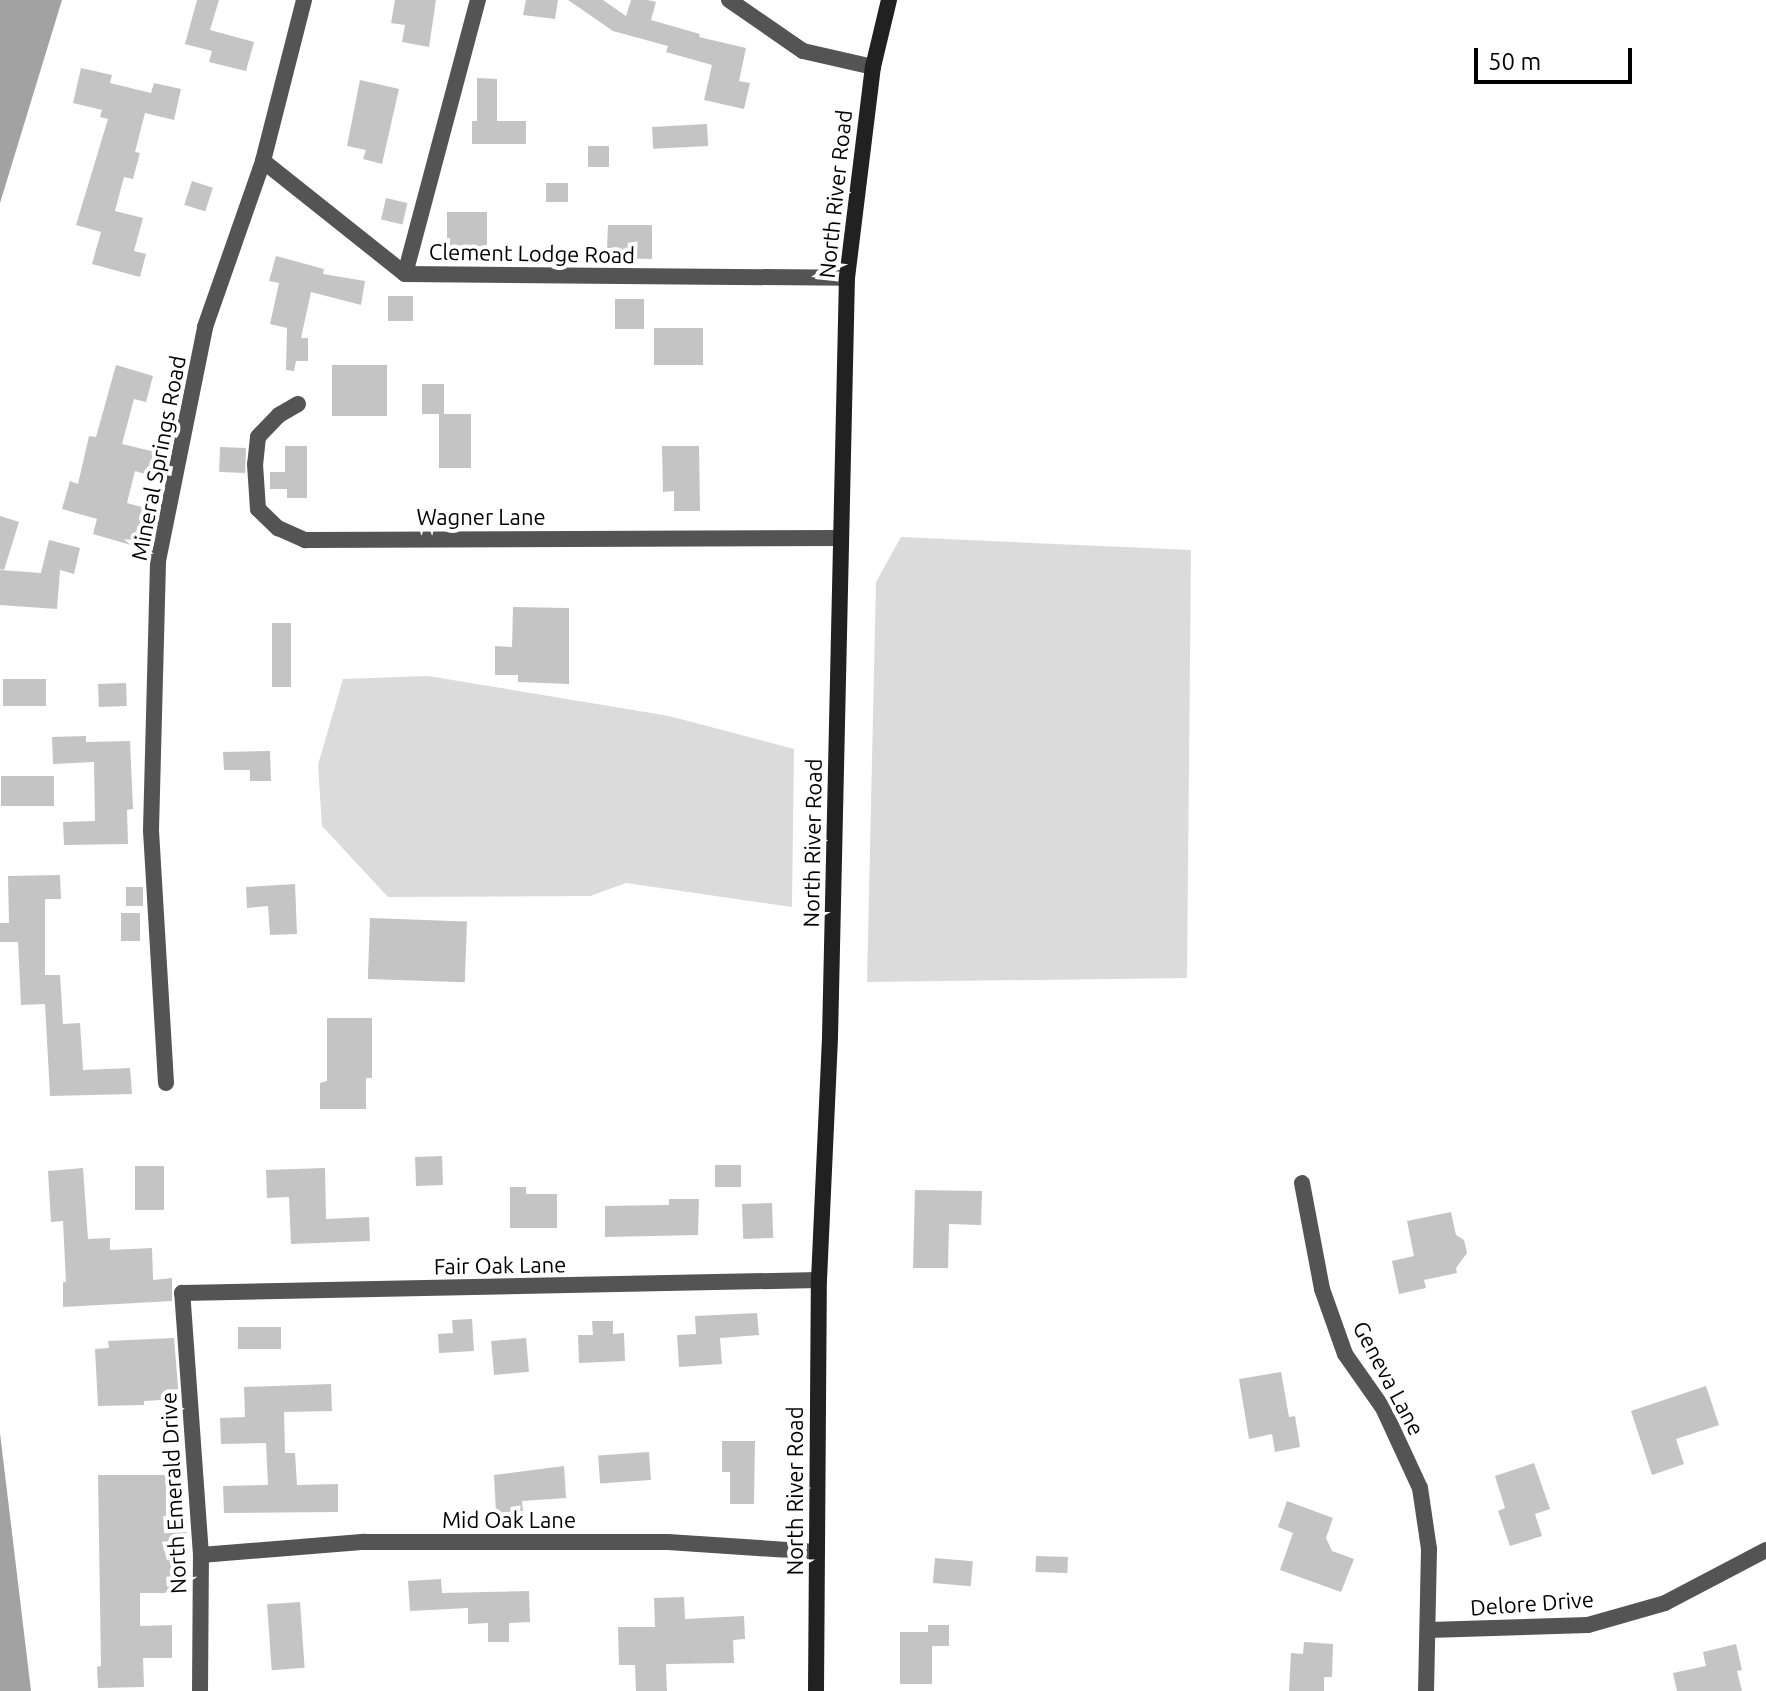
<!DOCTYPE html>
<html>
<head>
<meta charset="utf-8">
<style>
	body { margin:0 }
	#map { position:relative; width:1766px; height:1691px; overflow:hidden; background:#fff; font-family:Ubuntu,sans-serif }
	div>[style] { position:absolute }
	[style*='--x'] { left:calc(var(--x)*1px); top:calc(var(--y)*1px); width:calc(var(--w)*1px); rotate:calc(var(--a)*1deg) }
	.green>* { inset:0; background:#dbdbdb }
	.water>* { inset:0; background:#a2a2a2 }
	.building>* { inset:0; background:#c4c4c4; transform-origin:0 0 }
	.street>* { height:16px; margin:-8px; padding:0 8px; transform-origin:8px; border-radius:8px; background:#545454 }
	.secondary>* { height:16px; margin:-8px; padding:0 8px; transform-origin:8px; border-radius:8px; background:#212121 }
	span { translate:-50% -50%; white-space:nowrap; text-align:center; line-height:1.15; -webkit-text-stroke:8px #fff; paint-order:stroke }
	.street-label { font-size:22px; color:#000 }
	.scale { position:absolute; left:1474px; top:48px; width:158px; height:36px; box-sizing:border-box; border:4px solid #000; border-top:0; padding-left:10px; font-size:24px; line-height:28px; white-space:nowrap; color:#000; -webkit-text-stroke:6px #fff; paint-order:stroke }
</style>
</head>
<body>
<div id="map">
	<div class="green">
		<div style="clip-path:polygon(901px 537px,1191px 550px,1187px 978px,867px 982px,876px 582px)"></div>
		<div style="clip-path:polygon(428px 676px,669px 716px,794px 749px,792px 907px,626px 883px,590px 896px,388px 897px,322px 826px,318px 765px,343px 679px)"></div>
	</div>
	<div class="water">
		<div style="clip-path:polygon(0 0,62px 0,0 203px)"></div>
		<div style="clip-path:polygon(0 1433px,31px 1691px,0 1691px)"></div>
	</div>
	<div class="building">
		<div style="clip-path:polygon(197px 0,219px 0,210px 30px,254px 42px,246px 71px,209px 62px,212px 51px,185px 44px)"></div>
		<div style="clip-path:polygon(395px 0,436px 0,429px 47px,402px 42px,405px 25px,391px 23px)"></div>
		<div style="clip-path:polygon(526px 0,558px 0,555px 19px,523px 15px)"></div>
		<div style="clip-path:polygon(568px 0,603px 0,626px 16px,631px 0,648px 0,656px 2px,651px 20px,700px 34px,699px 37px,746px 48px,739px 81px,750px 83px,744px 109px,704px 100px,712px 65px,666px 52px,668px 46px,613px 31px)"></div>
		<div style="clip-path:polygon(81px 68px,112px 75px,110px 83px,151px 93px,154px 83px,181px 89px,174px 120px,145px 113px,135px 152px,140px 153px,133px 179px,124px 177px,115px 211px,143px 218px,134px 251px,146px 254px,140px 277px,92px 264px,101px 232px,76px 225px,108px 119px,100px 117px,102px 110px,73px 103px)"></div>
		<div style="clip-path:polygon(477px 78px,497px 79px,497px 121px,526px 121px,526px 144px,472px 144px,472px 121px,477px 121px)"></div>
		<div style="clip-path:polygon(360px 80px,399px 89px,382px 164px,363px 159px,366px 150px,347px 146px)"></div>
		<div style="left:707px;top:124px;width:22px;height:55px;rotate:87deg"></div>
		<div style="left:588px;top:146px;width:21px;height:21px"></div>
		<div style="left:192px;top:181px;width:22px;height:25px;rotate:18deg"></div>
		<div style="left:546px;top:183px;width:22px;height:19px"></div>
		<div style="left:386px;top:198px;width:22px;height:22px;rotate:13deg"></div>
		<div style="left:447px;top:212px;width:40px;height:34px"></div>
		<div style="clip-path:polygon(608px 225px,652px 225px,652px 259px,616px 258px,616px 248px,607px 248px)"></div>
		<div style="clip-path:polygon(276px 256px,324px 269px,323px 274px,365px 281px,361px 305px,311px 292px,301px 338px,308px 338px,308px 361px,296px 361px,294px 371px,286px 370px,287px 328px,270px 324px,279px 283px,269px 281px)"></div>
		<div style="left:388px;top:296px;width:25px;height:25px"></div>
		<div style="left:615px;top:299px;width:29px;height:30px"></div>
		<div style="left:654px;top:328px;width:49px;height:37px"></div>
		<div style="clip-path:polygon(116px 365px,153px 376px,146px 402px,134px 399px,122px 444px,168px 455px,163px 479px,135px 471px,127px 503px,149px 509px,138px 547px,93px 534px,97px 519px,62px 509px,70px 481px,78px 484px,89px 436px,96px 437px)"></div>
		<div style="left:332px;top:365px;width:55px;height:51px"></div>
		<div style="clip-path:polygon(422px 384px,444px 384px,444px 414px,471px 414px,471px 468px,439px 468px,439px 414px,422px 414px)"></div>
		<div style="clip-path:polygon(285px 446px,307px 446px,307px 498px,287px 498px,287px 489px,270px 489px,270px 472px,285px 472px)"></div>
		<div style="clip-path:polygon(662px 446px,699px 446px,700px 511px,674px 511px,674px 491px,663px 492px)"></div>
		<div style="left:220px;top:447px;width:26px;height:25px;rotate:2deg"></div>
		<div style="clip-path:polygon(0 516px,19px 522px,4px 570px,0 569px)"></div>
		<div style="clip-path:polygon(49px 540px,80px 548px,74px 574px,60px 570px,57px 609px,0 605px,0 570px,41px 573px)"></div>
		<div style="clip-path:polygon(513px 607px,569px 608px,569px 684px,518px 682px,518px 675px,495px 675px,495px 646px,512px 647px)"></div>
		<div style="left:272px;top:623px;width:19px;height:64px"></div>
		<div style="left:3px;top:679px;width:43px;height:27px"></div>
		<div style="left:126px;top:683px;width:23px;height:28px;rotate:88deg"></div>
		<div style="clip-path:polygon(86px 736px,86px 742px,130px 741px,133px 809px,127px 810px,128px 844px,64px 845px,63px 822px,95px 821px,94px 762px,53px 764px,52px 737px)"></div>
		<div style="clip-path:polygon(270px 751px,271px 781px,250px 781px,250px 770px,224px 770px,223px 752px)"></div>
		<div style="left:1px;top:776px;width:53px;height:30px"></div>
		<div style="clip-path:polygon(60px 875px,61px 899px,45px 899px,45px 975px,60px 975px,63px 1024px,80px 1023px,83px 1070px,130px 1068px,132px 1094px,50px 1096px,45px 1004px,21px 1005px,18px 942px,0 942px,0 923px,9px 923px,8px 876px)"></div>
		<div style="clip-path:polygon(295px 884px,297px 934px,270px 935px,268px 906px,247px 908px,246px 887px)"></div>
		<div style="left:126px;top:887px;width:17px;height:19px"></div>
		<div style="left:121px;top:913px;width:19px;height:28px"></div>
		<div style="left:370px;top:918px;width:97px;height:61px;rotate:2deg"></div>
		<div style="clip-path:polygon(327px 1018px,372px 1018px,372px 1078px,366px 1078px,366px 1109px,320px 1109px,320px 1083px,327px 1081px)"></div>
		<div style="left:442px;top:1156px;width:29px;height:27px;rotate:88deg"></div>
		<div style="left:715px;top:1165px;width:26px;height:22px"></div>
		<div style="left:135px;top:1166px;width:29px;height:44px"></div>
		<div style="clip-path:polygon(83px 1168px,88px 1239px,110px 1238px,110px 1250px,152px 1248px,153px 1280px,172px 1278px,172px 1301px,63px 1307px,63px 1282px,66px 1282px,63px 1221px,51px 1222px,48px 1171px)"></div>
		<div style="clip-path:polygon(325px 1168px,326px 1219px,369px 1217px,370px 1241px,291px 1244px,289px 1197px,267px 1198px,266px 1170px)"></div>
		<div style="clip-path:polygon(510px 1187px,526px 1187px,526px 1194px,557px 1194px,557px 1228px,510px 1228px)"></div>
		<div style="clip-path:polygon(915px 1190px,982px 1191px,981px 1225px,949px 1224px,948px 1268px,913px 1268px)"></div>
		<div style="clip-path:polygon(669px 1199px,699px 1199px,698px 1235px,605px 1237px,605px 1206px,669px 1205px)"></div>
		<div style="left:772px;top:1203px;width:35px;height:30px;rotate:88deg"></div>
		<div style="clip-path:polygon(1451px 1212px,1456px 1235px,1464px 1240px,1467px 1253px,1456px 1268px,1457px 1273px,1424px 1280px,1426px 1288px,1399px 1294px,1392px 1261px,1414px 1256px,1407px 1221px)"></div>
		<div style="clip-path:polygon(757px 1313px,759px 1335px,720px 1338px,722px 1364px,679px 1367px,677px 1335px,696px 1334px,695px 1316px)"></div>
		<div style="clip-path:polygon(472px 1319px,474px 1351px,439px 1353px,438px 1334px,453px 1333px,452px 1320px)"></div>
		<div style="clip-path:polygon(592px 1321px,613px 1321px,613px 1334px,624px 1333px,625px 1361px,579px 1363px,578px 1335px,593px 1335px)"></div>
		<div style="left:281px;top:1327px;width:22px;height:43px;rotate:90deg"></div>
		<div style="clip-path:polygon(174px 1338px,179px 1399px,144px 1401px,144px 1405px,98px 1406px,95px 1349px,109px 1348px,108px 1341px)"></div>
		<div style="left:526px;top:1338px;width:34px;height:35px;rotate:85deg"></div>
		<div style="clip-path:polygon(1281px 1372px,1289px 1417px,1295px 1416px,1300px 1447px,1275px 1452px,1272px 1434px,1249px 1439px,1239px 1379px)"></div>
		<div style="clip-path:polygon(331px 1384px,332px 1411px,284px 1412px,285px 1453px,295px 1453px,297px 1485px,338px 1484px,338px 1512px,224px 1513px,223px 1486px,268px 1485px,266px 1443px,221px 1444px,220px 1418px,245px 1417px,244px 1387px)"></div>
		<div style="clip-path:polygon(1706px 1386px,1719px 1425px,1676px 1439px,1684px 1464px,1652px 1475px,1631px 1411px)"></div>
		<div style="clip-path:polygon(722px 1441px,755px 1441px,754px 1504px,730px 1504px,730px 1472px,722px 1472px)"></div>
		<div style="left:649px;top:1452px;width:28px;height:51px;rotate:86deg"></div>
		<div style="clip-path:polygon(1534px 1463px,1550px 1509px,1535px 1514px,1542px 1536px,1510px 1546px,1498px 1511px,1505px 1508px,1495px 1476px)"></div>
		<div style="clip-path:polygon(564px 1466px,566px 1498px,522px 1501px,523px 1511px,496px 1513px,494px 1475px)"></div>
		<div style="clip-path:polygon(98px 1475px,166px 1475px,166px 1519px,187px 1519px,187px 1544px,178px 1544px,179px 1593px,140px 1593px,140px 1626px,172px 1625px,172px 1658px,143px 1658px,144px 1687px,98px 1688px,97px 1667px,101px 1666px)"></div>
		<div style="clip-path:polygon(1287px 1501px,1333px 1518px,1326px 1538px,1332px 1551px,1354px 1559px,1341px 1592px,1280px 1570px,1293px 1533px,1278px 1527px)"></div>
		<div style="left:1036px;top:1556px;width:32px;height:16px;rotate:2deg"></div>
		<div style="left:935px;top:1558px;width:38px;height:25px;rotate:5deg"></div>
		<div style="clip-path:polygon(441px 1579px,442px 1593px,529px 1591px,530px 1622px,509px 1623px,509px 1642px,488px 1642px,488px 1623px,468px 1624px,468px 1608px,410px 1611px,408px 1581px)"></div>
		<div style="clip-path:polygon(684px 1597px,685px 1619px,744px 1616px,745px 1639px,733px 1640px,734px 1663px,666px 1664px,667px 1691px,636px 1691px,635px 1665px,619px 1665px,618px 1627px,655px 1627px,654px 1598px)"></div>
		<div style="left:300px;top:1602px;width:66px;height:33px;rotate:86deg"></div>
		<div style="clip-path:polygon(928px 1625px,949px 1625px,949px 1646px,932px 1646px,932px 1684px,900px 1684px,900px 1632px,928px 1632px)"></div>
		<div style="clip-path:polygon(1304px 1642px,1333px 1644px,1332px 1677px,1324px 1677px,1324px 1691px,1289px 1691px,1291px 1653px,1303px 1654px)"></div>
		<div style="clip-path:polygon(1736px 1644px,1742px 1670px,1737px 1671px,1742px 1691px,1677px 1691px,1673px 1673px,1706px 1666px,1703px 1652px)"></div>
	</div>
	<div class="street">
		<div style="--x:729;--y:0;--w:90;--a:34.6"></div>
		<div style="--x:803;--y:51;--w:72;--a:12.9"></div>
		<div style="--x:263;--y:161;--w:181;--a:38.5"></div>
		<div style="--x:405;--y:274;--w:442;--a:0.5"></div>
		<div style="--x:405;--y:274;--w:284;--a:-75.1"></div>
		<div style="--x:298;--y:404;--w:22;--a:150"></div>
		<div style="--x:279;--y:415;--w:30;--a:134"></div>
		<div style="--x:258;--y:437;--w:27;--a:96"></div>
		<div style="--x:255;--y:464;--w:45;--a:86.2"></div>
		<div style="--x:258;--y:509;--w:28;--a:44"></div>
		<div style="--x:278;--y:528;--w:30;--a:24"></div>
		<div style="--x:305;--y:540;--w:536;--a:-0.21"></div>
		<div style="--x:166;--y:1083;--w:253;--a:-93.4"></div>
		<div style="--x:151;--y:830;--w:269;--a:-88.5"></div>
		<div style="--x:158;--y:561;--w:239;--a:-78.6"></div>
		<div style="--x:205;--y:327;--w:176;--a:-70.7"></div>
		<div style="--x:263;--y:161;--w:166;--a:-75.7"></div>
		<div style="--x:1302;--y:1183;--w:108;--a:79.3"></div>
		<div style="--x:1322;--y:1289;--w:69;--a:70.5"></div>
		<div style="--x:1345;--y:1354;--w:66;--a:54.9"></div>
		<div style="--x:1383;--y:1408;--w:88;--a:65.2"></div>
		<div style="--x:1420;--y:1488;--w:62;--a:81.6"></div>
		<div style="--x:1429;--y:1549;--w:142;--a:91.2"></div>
		<div style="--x:201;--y:1555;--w:164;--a:-4.6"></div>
		<div style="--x:364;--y:1542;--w:304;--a:0"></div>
		<div style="--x:668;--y:1542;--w:149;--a:3.8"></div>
		<div style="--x:1429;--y:1630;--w:159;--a:-1.8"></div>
		<div style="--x:1588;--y:1625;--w:80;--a:-15.9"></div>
		<div style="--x:1665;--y:1603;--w:114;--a:-27.7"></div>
		<div style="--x:200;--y:1691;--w:136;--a:-89.6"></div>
		<div style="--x:201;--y:1555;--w:263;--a:-94.1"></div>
		<div style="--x:182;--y:1293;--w:637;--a:-1.17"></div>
	</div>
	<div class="secondary">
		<div style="--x:816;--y:1691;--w:411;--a:-89.6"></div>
		<div style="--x:819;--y:1280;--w:243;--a:-87.4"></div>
		<div style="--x:830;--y:1037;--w:759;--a:-88.72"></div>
		<div style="--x:847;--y:278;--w:213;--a:-83"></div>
		<div style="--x:873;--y:67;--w:69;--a:-76.6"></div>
	</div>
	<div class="street-label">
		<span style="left:835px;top:194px;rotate:-84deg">North River Road</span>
		<span style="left:532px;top:253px;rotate:1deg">Clement Lodge Road</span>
		<span style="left:158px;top:458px;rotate:-79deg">Mineral Springs Road</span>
		<span style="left:481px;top:517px">Wagner Lane</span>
		<span style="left:812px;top:843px;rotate:-89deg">North River Road</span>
		<span style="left:500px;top:1265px;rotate:-1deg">Fair Oak Lane</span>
		<span style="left:1389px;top:1378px;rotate:62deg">Geneva Lane</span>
		<span style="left:795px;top:1491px;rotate:-90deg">North River Road</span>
		<span style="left:173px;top:1493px;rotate:-93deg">North Emerald Drive</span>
		<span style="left:509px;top:1520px">Mid Oak Lane</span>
		<span style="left:1532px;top:1603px;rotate:-4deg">Delore Drive</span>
	</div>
	<div class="scale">50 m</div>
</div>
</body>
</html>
